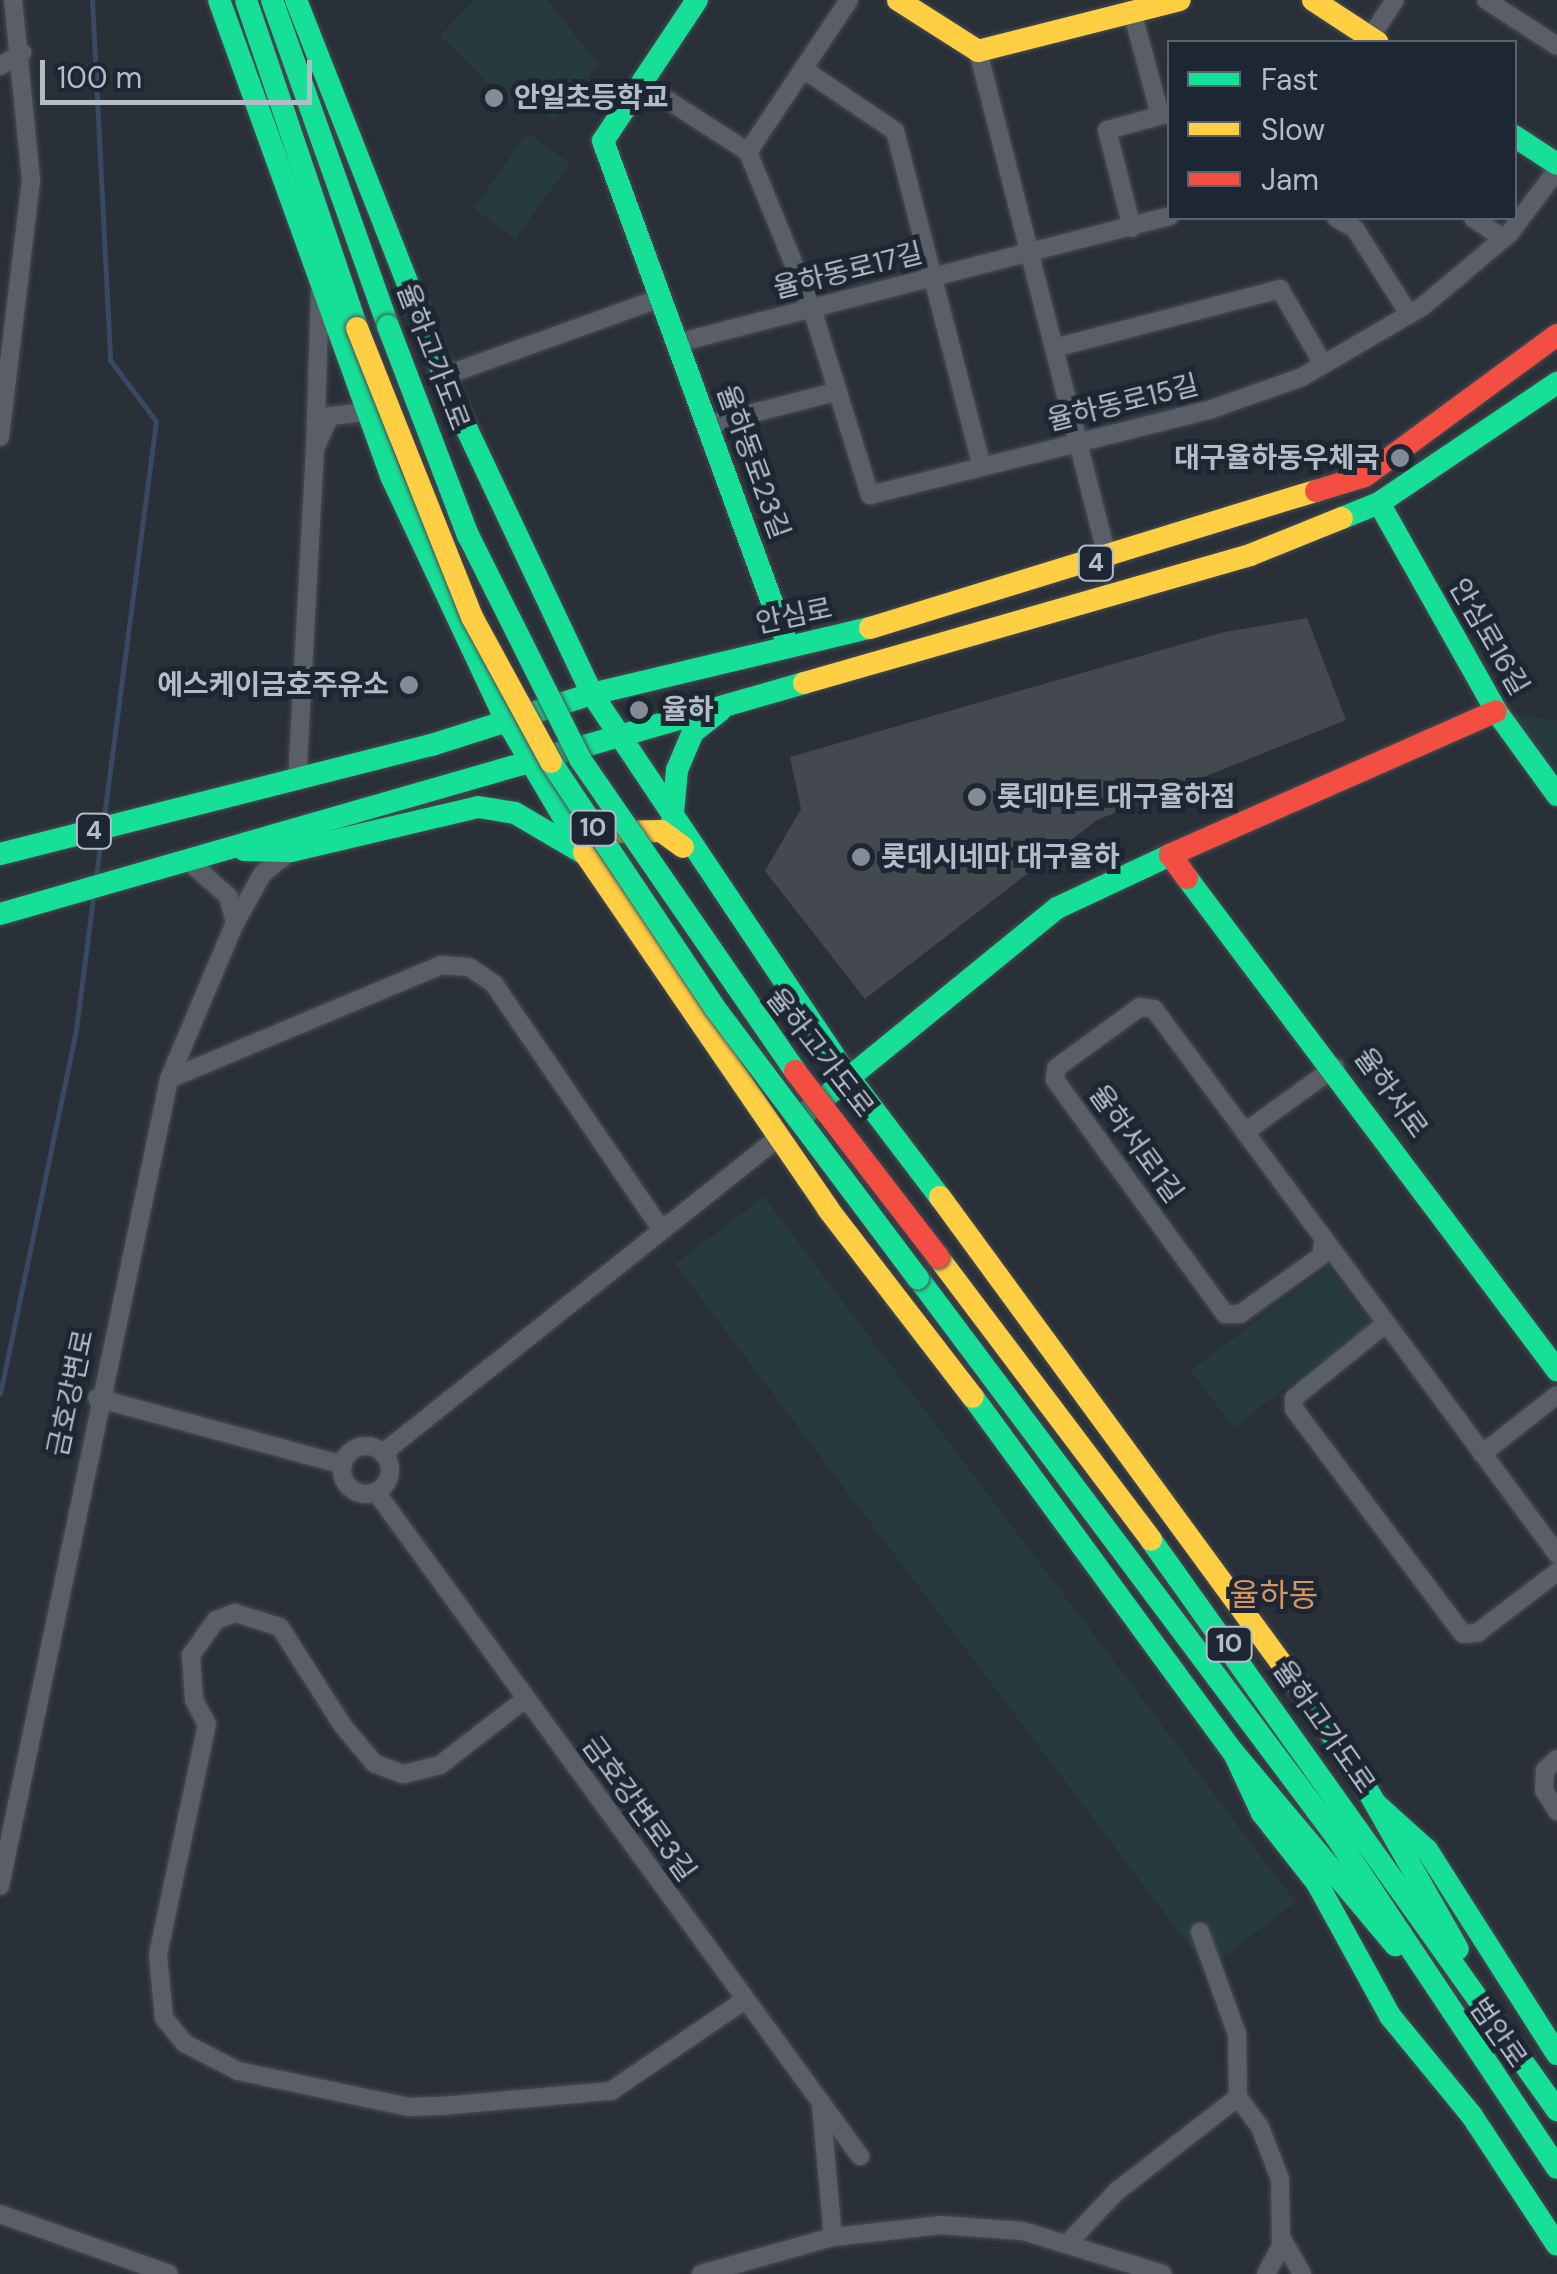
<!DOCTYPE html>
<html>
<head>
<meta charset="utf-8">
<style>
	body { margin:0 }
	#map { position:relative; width:1557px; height:2274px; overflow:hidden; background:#2a3038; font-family:"DM Sans","Noto Sans KR",sans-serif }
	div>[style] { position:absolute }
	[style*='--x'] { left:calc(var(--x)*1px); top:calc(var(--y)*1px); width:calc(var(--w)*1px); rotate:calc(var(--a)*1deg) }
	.green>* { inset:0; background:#273a3e; transform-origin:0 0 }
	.stream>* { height:5px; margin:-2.5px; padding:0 2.5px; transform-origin:2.5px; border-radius:2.5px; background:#384963 }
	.building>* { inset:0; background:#444950 }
	.roads { filter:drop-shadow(0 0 2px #484c53) drop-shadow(0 0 2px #484c53) }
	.street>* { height:18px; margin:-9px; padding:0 9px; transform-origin:9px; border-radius:9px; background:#5a5e66 }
	.street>.ring { margin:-9px; padding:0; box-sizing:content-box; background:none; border:18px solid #5a5e66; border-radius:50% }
	.fast>* { height:22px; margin:-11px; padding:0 11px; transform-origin:11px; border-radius:11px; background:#16e098 }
	.slow>* { height:22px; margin:-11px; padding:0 11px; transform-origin:11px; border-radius:11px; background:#ffcf43 }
	.jam>* { height:22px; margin:-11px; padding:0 11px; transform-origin:11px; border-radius:11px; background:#f24e42 }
	.bridges { filter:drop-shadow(0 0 2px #474c53) drop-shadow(0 0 2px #474c53) }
	.fast-bridge>* { height:22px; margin:-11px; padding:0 11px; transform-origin:11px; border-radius:11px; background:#16e098 }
	.slow-bridge>* { height:22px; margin:-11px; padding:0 11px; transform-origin:11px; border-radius:11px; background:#ffcf43 }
	.jam-bridge>* { height:22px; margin:-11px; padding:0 11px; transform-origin:11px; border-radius:11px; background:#f24e42 }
	.dots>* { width:28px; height:28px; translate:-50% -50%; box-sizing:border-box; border:5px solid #1d2633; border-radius:50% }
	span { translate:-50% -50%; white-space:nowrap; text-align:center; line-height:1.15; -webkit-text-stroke:10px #1d2633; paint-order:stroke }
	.shield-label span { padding:2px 8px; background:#1d2633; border:2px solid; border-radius:8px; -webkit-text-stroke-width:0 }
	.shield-label { font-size:25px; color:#b4bcc9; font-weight:700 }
	.poi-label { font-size:28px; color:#b4bcc9; font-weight:700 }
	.left { translate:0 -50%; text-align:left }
	.right { translate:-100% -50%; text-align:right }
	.street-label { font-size:28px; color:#b4bcc9 }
	.quarter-label { font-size:32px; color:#d59563 }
	.legend { position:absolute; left:1167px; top:40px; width:350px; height:180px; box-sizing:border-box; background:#1d2633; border:2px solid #59626f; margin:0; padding:12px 18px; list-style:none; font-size:30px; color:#b4bcc9 }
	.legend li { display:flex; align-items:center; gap:20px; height:50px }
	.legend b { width:50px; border:2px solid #59626f }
	.scale { position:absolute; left:40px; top:60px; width:272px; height:45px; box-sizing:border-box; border:5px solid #b4bcc9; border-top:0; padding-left:12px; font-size:30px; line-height:35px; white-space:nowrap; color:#b4bcc9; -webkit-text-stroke:8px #1d2633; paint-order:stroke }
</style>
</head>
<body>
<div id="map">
	<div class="green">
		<div style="clip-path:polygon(474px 0,547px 0,598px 64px,555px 121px,531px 104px,511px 106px,440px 36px)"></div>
		<div style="left:528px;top:133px;width:52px;height:93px;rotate:36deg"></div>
		<div style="clip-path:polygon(1496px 711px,1557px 721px,1557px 795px)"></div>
		<div style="left:764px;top:1197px;width:883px;height:111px;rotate:53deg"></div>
		<div style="left:1328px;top:1267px;width:71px;height:172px;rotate:53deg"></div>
	</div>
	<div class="stream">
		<div style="--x:92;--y:0;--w:360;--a:87.1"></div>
		<div style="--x:110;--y:360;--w:76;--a:53"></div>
		<div style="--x:156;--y:421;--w:399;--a:97.5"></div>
		<div style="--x:96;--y:877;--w:39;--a:-83"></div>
		<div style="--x:0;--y:1394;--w:372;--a:-78.2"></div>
		<div style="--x:76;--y:1030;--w:133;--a:-82.7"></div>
	</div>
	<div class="building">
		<div style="clip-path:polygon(1307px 618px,1346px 720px,1097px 820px,865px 999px,765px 871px,801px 809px,790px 757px,1224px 632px)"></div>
	</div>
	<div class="roads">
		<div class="street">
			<div style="--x:1486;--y:0;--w:85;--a:32.9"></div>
			<div style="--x:1132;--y:11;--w:108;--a:74.9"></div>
			<div style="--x:1367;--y:42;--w:50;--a:-56.3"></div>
			<div style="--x:978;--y:51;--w:525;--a:75.67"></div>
			<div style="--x:0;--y:66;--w:26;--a:-31"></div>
			<div style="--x:803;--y:69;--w:111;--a:34"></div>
			<div style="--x:895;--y:131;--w:347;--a:75.5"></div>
			<div style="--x:641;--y:83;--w:127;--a:32.8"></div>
			<div style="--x:748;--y:152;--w:170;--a:67.8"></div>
			<div style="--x:812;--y:309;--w:195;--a:72.7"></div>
			<div style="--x:870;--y:495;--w:349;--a:-14.1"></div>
			<div style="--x:1209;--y:410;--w:99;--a:-19.5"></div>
			<div style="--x:1302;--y:377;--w:139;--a:-30.3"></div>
			<div style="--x:1422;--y:307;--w:114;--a:-40"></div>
			<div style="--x:1509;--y:234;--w:80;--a:-53.1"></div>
			<div style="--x:748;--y:152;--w:182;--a:-56.4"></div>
			<div style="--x:1336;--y:218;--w:22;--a:30"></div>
			<div style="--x:1355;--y:229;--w:101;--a:57.6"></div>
			<div style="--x:1473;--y:218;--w:37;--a:34"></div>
			<div style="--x:1132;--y:228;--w:101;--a:-104.3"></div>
			<div style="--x:1107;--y:130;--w:65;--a:-15.1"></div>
			<div style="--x:320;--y:290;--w:159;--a:91.8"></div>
			<div style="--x:315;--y:449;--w:36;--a:-66"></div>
			<div style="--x:330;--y:416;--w:38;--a:-6"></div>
			<div style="--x:677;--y:343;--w:509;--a:-14.45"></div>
			<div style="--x:1058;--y:347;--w:229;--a:-14.6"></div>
			<div style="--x:1280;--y:289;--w:86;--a:60.2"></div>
			<div style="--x:444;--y:376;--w:231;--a:-19.8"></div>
			<div style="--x:707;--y:425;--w:135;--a:-14.5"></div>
			<div style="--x:0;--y:437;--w:259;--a:-83.1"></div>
			<div style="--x:31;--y:180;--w:181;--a:-95.7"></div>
			<div style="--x:297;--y:781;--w:332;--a:-86.9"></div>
			<div style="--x:187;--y:860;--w:55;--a:41.3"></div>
			<div style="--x:228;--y:896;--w:28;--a:75"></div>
			<div style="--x:235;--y:923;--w:57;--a:-60.8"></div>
			<div style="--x:263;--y:873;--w:36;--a:-38"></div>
			<div style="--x:169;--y:1079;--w:295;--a:-22.7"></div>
			<div style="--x:441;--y:965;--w:28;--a:4"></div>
			<div style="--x:469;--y:967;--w:30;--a:34"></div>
			<div style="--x:494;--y:984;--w:293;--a:55.7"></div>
			<div style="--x:1245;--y:1132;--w:525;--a:53.52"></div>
			<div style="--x:1324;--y:1239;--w:17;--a:100"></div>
			<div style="--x:1321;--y:1256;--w:100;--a:144.4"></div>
			<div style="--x:1240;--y:1314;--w:15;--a:180"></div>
			<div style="--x:1225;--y:1314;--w:289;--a:-126"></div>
			<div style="--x:1055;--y:1080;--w:12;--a:-85"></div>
			<div style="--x:1056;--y:1068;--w:104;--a:-36"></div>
			<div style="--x:1140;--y:1007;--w:14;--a:8"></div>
			<div style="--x:1154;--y:1009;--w:153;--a:53.5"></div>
			<div style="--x:1245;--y:1132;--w:111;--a:-35.8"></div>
			<div style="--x:1385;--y:1324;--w:117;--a:140.9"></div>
			<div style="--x:1294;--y:1398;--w:11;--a:90"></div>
			<div style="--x:1294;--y:1409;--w:281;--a:53.1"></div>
			<div style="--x:1463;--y:1634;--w:14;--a:-4"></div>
			<div style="--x:1477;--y:1633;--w:101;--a:-37.3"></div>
			<div style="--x:97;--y:1398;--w:255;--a:15.2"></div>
			<div class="ring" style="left:342px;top:1446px;width:30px;height:30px"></div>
			<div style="--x:383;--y:1453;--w:507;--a:-38.59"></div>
			<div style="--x:1482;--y:1454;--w:95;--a:-38.2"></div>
			<div style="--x:376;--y:1492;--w:822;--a:53.91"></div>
			<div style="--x:524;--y:1700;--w:106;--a:142.3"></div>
			<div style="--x:440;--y:1765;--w:38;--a:166"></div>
			<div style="--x:403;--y:1774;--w:30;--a:-160"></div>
			<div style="--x:375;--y:1764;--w:50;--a:-130.1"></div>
			<div style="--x:343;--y:1726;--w:117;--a:-122.5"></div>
			<div style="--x:280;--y:1627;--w:47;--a:-162.7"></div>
			<div style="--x:235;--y:1613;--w:20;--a:160"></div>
			<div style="--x:216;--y:1620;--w:43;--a:125.5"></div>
			<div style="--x:191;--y:1655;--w:45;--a:86.2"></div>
			<div style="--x:194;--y:1700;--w:27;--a:62"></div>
			<div style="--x:207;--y:1724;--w:236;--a:102"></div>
			<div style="--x:158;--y:1955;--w:63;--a:84.6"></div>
			<div style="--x:164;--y:2018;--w:32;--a:51"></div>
			<div style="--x:184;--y:2043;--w:61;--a:27.4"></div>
			<div style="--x:238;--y:2071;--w:175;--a:11.9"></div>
			<div style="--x:409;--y:2107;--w:33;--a:-2"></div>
			<div style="--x:442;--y:2106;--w:170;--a:-5.1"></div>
			<div style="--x:611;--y:2091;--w:162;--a:-34.2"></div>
			<div style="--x:1557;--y:1759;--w:16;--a:137"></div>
			<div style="--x:1545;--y:1770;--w:20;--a:93"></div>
			<div style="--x:1544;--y:1790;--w:25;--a:58"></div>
			<div style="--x:0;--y:1886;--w:825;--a:-78.17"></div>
			<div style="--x:169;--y:1079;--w:169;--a:-67.1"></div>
			<div style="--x:1200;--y:1932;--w:109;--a:70.1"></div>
			<div style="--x:1237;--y:2034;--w:63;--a:89.1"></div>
			<div style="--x:1238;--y:2097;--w:37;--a:54"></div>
			<div style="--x:1260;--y:2127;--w:56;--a:69"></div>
			<div style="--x:1280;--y:2179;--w:67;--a:89.1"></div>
			<div style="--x:1281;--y:2246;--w:32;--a:118"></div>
			<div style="--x:0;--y:2214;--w:179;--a:19.5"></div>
			<div style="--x:833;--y:2237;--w:109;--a:-6.3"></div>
			<div style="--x:941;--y:2225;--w:82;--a:4.2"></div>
			<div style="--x:1023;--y:2231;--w:146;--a:17.1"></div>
			<div style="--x:1281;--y:2237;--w:43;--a:60.4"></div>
			<div style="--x:1067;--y:2244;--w:73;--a:-46.7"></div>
			<div style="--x:1117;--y:2191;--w:153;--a:-37.8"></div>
			<div style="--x:701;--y:2274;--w:137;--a:-15.7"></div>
			<div style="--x:833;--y:2237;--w:132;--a:-95.2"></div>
		</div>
		<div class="fast">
			<div style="--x:219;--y:0;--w:506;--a:70.13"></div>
			<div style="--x:391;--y:476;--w:268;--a:64.8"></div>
			<div style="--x:505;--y:718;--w:156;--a:59.5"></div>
			<div style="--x:246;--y:0;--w:346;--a:71.3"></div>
			<div style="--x:272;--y:0;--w:346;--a:70.4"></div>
			<div style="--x:296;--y:0;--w:432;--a:68.5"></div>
			<div style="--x:454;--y:402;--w:323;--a:64.7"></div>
			<div style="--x:592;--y:694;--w:460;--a:56.2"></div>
			<div style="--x:848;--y:1076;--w:152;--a:52.8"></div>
			<div style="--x:697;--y:0;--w:169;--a:123.7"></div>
			<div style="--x:603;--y:141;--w:538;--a:69.88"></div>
			<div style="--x:1514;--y:136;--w:51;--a:33.1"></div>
			<div style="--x:1379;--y:503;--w:239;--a:60.6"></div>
			<div style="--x:1496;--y:711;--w:104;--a:54"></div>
			<div style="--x:1342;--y:518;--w:40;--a:-22"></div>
			<div style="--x:1379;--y:503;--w:215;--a:-34"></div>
			<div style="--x:672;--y:823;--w:53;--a:-84.6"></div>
			<div style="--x:677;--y:770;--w:41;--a:-67.2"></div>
			<div style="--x:693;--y:732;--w:34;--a:-38"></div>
			<div style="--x:244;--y:850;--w:47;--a:1.2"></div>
			<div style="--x:291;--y:851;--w:192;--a:-13.2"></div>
			<div style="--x:478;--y:807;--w:37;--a:9"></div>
			<div style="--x:515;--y:813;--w:81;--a:30.4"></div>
			<div style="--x:0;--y:854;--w:446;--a:-14.2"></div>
			<div style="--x:432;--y:745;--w:168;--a:-17.7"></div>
			<div style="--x:592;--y:694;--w:286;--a:-13.4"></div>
			<div style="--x:1187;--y:878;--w:616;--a:53.06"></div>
			<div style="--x:0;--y:914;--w:837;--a:-16.03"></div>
			<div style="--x:808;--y:1111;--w:321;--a:-39.2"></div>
			<div style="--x:1057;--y:908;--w:125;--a:-25.1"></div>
			<div style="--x:918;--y:1278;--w:696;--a:53.18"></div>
			<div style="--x:1335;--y:1835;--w:400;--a:56.3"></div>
			<div style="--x:973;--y:1397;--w:441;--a:53.8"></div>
			<div style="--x:1234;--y:1753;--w:251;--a:50"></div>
			<div style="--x:1151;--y:1540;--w:700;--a:54.54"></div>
			<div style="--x:1298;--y:1686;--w:100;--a:55.2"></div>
			<div style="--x:1355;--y:1768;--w:208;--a:60.4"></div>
			<div style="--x:1234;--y:1753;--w:66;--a:65"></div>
			<div style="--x:1262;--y:1813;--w:89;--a:51.8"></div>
			<div style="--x:1317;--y:1883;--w:152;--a:61.2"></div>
			<div style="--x:1390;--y:2016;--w:129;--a:50.6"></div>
			<div style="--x:1472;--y:2116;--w:154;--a:56.6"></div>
			<div style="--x:1377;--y:1805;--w:67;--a:42"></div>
			<div style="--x:1427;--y:1850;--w:242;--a:57.5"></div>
		</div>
		<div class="slow">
			<div style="--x:898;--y:0;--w:95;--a:32.5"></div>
			<div style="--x:978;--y:51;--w:208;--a:-14.2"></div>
			<div style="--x:1313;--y:0;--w:77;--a:33.3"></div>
			<div style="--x:870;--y:628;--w:467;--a:-17.1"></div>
			<div style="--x:804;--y:683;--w:464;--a:-16"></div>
			<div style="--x:1250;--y:555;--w:99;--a:-21.9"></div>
			<div style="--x:616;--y:832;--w:45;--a:-1.3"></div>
			<div style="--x:661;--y:831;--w:27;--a:36"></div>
			<div style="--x:584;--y:852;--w:432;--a:55.6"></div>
			<div style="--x:828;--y:1209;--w:237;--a:52.4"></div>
			<div style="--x:940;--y:1197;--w:606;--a:53.79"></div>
			<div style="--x:938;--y:1257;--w:354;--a:53"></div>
		</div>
		<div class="jam">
			<div style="--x:1316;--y:491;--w:51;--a:-17"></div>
			<div style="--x:1365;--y:476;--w:238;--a:-36.3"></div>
			<div style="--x:1187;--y:878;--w:29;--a:-126"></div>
			<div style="--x:1170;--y:855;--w:356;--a:-23.8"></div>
		</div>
	</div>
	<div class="bridges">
		<div class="fast-bridge">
			<div style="--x:388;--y:326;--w:224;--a:69.1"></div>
			<div style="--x:468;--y:535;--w:250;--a:63.4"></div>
			<div style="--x:580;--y:759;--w:379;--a:55.4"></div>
			<div style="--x:551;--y:762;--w:296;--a:56.3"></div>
			<div style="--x:715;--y:1008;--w:338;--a:53.1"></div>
		</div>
		<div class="slow-bridge">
			<div style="--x:357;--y:328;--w:311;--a:68.3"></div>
			<div style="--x:472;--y:617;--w:165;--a:61.4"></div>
		</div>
		<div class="jam-bridge">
			<div style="--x:795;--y:1071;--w:235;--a:52.4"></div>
		</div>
	</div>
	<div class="dots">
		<div style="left:494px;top:98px;background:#848b96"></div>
		<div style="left:1400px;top:458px;background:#848b96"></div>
		<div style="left:409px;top:685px;background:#848b96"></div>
		<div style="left:639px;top:710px;background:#848b96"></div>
		<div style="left:977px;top:797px;background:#848b96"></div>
		<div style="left:861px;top:857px;background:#848b96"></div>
	</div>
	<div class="shield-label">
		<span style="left:1096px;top:563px">4</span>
		<span style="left:593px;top:828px">10</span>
		<span style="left:94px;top:831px">4</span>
		<span style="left:1229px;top:1644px">10</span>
	</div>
	<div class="poi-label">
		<span class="left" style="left:514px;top:98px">안일초등학교</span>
		<span class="right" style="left:1380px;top:458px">대구율하동우체국</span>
		<span class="right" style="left:389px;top:685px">에스케이금호주유소</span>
		<span class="left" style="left:662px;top:710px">율하</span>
		<span class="left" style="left:997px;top:797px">롯데마트 대구율하점</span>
		<span class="left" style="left:881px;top:857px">롯데시네마 대구율하</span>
	</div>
	<div class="street-label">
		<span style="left:848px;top:271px;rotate:-14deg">율하동로17길</span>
		<span style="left:433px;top:357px;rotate:69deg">율하고가도로</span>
		<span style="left:1123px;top:403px;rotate:-14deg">율하동로15길</span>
		<span style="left:753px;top:462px;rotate:70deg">율하동로23길</span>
		<span style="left:794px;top:616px;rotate:-12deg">안심로</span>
		<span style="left:1489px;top:637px;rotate:60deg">안심로16길</span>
		<span style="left:820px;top:1053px;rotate:52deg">율하고가도로</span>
		<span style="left:1391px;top:1093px;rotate:54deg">율하서로</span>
		<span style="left:1136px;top:1144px;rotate:54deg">율하서로1길</span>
		<span style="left:71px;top:1393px;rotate:-78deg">금호강변로</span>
		<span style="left:1324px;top:1727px;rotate:55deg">율하고가도로</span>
		<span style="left:639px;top:1809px;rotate:54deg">금호강변로3길</span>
		<span style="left:1498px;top:2033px;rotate:55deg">범안로</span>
	</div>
	<div class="quarter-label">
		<span style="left:1274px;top:1595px">율하동</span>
	</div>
	<ul class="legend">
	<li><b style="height:12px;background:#16e098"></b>Fast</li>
	<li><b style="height:12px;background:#ffcf43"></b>Slow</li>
	<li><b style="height:12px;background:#f24e42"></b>Jam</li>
	</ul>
	<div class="scale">100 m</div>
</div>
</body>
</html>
